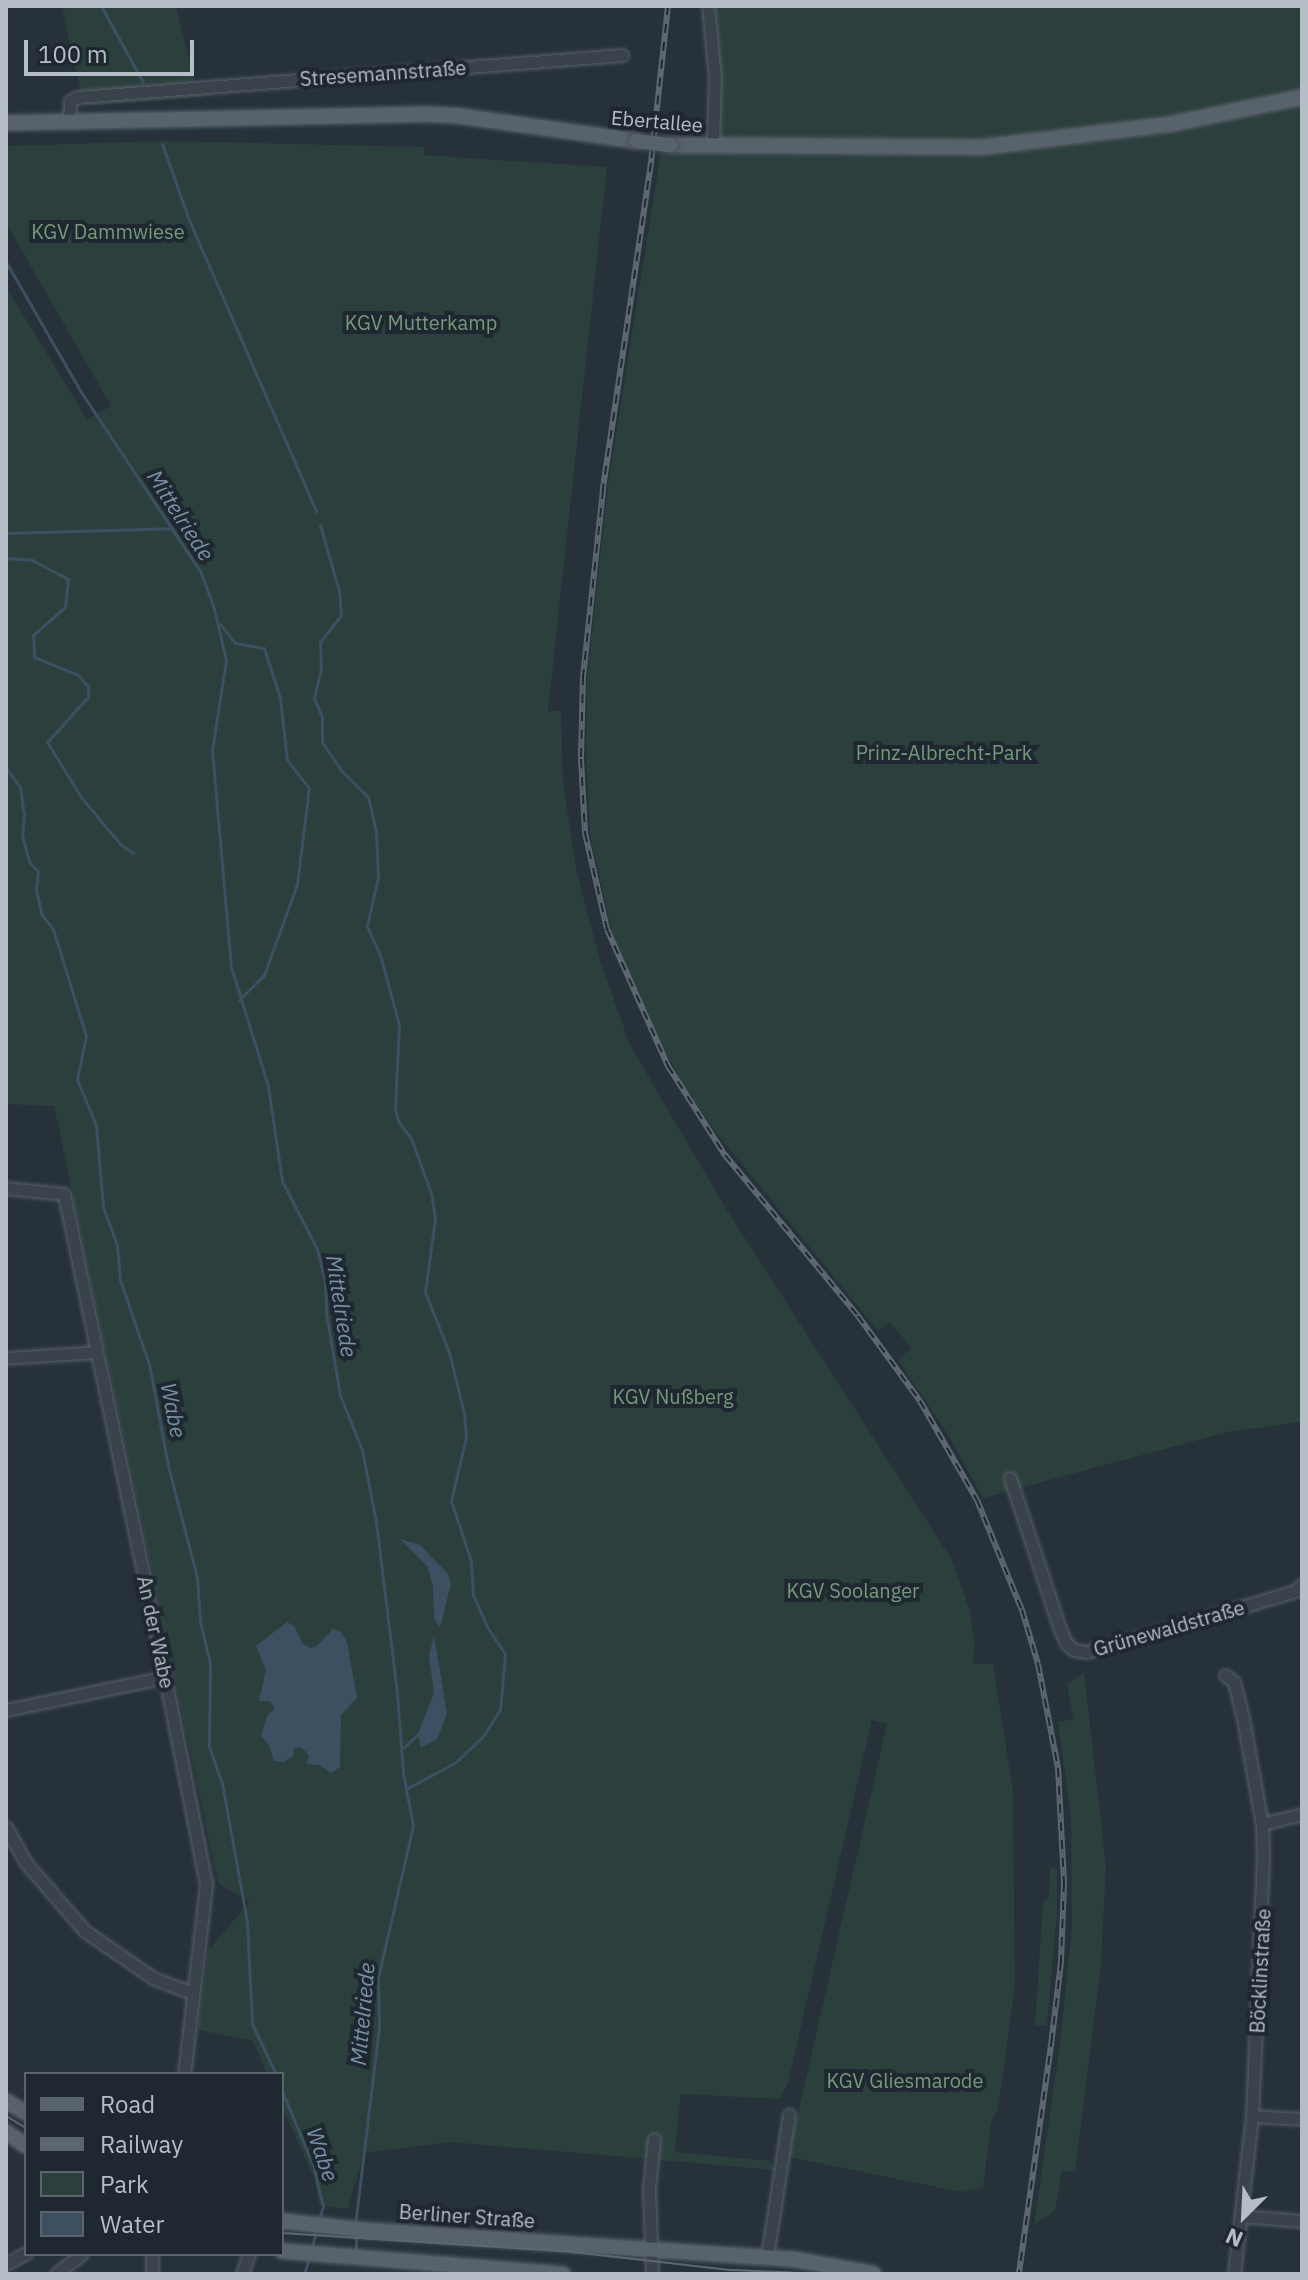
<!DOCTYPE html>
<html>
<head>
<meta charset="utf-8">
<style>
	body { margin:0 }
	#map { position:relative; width:1308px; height:2280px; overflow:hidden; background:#26313a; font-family:"IBM Plex Sans",sans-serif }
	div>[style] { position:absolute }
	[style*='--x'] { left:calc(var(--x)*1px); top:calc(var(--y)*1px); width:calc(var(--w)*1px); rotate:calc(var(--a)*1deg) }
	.green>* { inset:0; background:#2b3f3d }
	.water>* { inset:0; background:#3d5061 }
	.stream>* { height:3px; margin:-1.5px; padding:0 1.5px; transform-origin:1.5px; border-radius:1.5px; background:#3d5061 }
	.roads { filter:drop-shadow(0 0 2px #586069) drop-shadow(0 0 2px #586069) }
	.minor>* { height:11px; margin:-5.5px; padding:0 5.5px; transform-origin:5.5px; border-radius:5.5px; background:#3a424b }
	.major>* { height:14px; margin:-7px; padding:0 7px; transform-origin:7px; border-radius:7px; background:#58626a }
	.tram>* { height:2px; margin:-1px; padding:0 1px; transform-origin:1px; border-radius:1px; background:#5c6771 }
	.rail>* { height:6px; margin-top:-3px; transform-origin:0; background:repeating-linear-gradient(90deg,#1f2730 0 9px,#5c6771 0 18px); box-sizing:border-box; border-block:2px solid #5c6771 }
	.bridges { filter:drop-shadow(0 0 2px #464e57) drop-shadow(0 0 2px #464e57) }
	.major-bridge>* { height:14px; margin:-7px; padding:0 7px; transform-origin:7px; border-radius:7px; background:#58626a }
	span { translate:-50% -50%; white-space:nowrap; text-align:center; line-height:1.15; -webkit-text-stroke:8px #1f2730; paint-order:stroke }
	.street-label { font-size:20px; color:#b5bec6 }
	.park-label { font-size:20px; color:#76997b }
	.water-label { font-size:22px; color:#7991a6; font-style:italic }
	.frame { position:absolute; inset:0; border:8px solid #b5bec6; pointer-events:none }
	.legend { position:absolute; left:24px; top:2072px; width:260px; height:184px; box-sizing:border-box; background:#1f2730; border:2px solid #5b636c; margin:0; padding:10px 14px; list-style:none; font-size:24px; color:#b5bec6 }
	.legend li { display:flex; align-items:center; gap:16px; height:40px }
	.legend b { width:40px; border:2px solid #5b636c }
	.north { position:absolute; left:1204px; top:2176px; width:80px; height:80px; -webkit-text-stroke:6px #1f2730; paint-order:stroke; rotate:204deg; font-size:22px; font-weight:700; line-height:32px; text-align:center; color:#b5bec6 }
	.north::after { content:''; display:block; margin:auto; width:28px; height:36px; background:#b5bec6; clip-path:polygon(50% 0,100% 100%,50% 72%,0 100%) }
	.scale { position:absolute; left:24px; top:40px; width:170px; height:36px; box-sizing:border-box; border:4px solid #b5bec6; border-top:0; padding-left:10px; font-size:24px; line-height:28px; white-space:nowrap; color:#b5bec6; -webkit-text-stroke:6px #1f2730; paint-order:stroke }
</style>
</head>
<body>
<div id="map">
	<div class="green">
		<div style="clip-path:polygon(74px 6px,176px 6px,195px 83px,211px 96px,84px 106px,62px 10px)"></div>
		<div style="clip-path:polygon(713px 6px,1302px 6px,1302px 1422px,1228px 1432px,983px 1498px,950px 1438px,898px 1360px,911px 1348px,890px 1322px,878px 1331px,714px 1130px,684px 1086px,645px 1014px,611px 929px,590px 834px,586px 759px,587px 678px,608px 485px,661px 151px,716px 153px,720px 113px)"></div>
		<div style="clip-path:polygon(164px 141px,424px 147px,424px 155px,607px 167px,548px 711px,561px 711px,563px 783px,577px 873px,600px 960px,630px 1045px,725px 1207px,952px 1560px,970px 1611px,975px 1646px,972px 1664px,993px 1664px,1013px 1791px,1015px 1986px,998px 2110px,991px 2123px,983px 2188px,962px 2192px,788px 2157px,887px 1724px,872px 1720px,788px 2083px,780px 2099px,681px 2094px,675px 2152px,771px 2161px,775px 2170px,450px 2142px,364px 2153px,348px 2209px,319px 2206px,315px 2180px,282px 2107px,282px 2074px,267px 2074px,253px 2041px,198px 2030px,208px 1951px,249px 1902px,218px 1883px,54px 1106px,6px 1104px,6px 287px,87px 419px,111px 406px,6px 223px,6px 146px)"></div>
		<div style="clip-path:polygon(1084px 1672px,1106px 1865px,1101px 1965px,1075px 2172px,1062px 2171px,1055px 2211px,1034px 2225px,1060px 2043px,1072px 1927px,1071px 1816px,1058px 1722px,1073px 1719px,1067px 1684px)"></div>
		<div style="clip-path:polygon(1050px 1866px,1057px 1870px,1057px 1913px,1047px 2026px,1035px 2025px,1043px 1902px,1049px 1898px)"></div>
	</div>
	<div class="water">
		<div style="clip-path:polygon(400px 1539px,420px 1545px,448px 1574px,451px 1584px,440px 1627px,434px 1619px,433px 1587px,428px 1567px)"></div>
		<div style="clip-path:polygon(287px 1622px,294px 1626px,303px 1644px,311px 1648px,317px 1646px,333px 1629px,341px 1632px,347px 1642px,357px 1698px,341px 1715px,340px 1767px,331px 1773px,319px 1765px,307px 1764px,309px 1755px,301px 1747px,294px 1748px,293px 1756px,284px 1762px,274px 1761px,269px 1745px,261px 1736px,267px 1716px,275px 1708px,270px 1701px,259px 1701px,266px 1670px,256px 1646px)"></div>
		<div style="clip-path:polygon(434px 1635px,447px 1714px,437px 1739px,421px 1748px,418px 1734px,434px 1693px,429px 1657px)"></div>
	</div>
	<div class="stream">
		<div style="--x:101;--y:6;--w:87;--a:61.1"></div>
		<div style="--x:162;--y:144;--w:81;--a:70.4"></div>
		<div style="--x:189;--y:220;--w:318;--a:66.4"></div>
		<div style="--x:6;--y:262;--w:150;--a:60"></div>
		<div style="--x:81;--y:392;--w:215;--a:56.4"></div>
		<div style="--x:200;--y:571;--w:36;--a:69"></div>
		<div style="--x:213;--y:605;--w:57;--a:76.7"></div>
		<div style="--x:226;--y:660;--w:91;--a:98.8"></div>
		<div style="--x:212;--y:750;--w:218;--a:85"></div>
		<div style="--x:231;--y:967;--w:125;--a:72.7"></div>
		<div style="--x:268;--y:1086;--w:96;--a:81.6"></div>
		<div style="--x:282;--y:1181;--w:76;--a:62.8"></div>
		<div style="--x:317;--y:1249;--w:32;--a:76"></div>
		<div style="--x:325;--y:1280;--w:33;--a:88"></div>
		<div style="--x:326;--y:1313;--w:83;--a:80.3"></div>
		<div style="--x:340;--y:1395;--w:59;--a:68.2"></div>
		<div style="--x:362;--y:1450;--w:73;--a:79"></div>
		<div style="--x:376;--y:1522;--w:172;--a:83"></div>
		<div style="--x:397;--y:1693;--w:80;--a:85.7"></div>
		<div style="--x:403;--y:1773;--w:54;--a:79.3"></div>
		<div style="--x:413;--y:1826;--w:156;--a:103"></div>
		<div style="--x:378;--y:1978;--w:49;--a:88.8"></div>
		<div style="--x:379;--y:2027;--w:199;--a:96.9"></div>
		<div style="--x:320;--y:525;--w:69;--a:73.9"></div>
		<div style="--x:339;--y:591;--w:24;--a:85"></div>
		<div style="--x:341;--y:615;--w:34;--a:128"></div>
		<div style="--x:320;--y:642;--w:26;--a:88"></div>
		<div style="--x:321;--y:668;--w:31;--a:103"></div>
		<div style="--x:314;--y:698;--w:21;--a:67"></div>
		<div style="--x:322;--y:717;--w:25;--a:90"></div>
		<div style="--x:322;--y:742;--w:34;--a:56"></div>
		<div style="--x:341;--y:770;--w:38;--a:45"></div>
		<div style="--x:368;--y:797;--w:37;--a:77"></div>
		<div style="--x:376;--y:833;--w:44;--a:87.4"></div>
		<div style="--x:378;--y:877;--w:50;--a:102.7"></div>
		<div style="--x:367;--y:926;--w:35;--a:66"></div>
		<div style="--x:381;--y:958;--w:69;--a:75"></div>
		<div style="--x:399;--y:1025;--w:83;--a:92.8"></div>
		<div style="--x:395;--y:1108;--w:13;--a:77"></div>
		<div style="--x:398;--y:1121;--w:21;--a:53"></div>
		<div style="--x:411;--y:1138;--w:59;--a:70"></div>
		<div style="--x:431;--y:1193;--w:26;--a:81"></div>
		<div style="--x:435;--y:1219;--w:74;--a:97.8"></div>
		<div style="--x:425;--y:1292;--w:65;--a:68.2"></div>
		<div style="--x:449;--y:1352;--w:63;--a:76.2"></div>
		<div style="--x:464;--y:1413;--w:24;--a:85"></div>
		<div style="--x:466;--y:1437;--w:66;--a:103.2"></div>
		<div style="--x:451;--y:1501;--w:63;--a:71.6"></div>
		<div style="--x:471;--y:1561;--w:34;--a:87"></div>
		<div style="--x:473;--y:1595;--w:35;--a:66"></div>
		<div style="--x:487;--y:1627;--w:32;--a:56"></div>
		<div style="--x:505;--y:1654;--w:56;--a:95.1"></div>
		<div style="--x:500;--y:1710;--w:31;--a:123"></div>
		<div style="--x:483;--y:1736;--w:37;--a:136"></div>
		<div style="--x:456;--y:1762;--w:57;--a:151.6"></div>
		<div style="--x:6;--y:533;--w:164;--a:-1.7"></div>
		<div style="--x:6;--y:558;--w:26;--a:4"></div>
		<div style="--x:32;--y:560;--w:41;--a:27.8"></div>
		<div style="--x:68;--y:579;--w:28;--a:96"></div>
		<div style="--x:65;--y:607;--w:43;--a:138.8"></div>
		<div style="--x:33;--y:635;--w:22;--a:87"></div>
		<div style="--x:34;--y:657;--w:48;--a:22.2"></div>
		<div style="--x:78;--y:675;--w:15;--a:48"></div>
		<div style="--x:88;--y:686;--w:11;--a:90"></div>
		<div style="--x:88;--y:697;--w:61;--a:132.3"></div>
		<div style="--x:47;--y:742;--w:65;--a:58.3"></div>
		<div style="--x:81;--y:797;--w:62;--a:50.2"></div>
		<div style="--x:121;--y:845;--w:15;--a:32"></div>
		<div style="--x:220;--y:624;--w:24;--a:52"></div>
		<div style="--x:235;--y:643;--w:29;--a:10"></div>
		<div style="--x:264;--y:648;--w:52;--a:72.3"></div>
		<div style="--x:280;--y:698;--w:62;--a:83.6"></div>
		<div style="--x:287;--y:760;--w:36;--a:52"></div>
		<div style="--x:309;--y:788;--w:97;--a:97.1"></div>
		<div style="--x:297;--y:884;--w:97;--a:109.9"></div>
		<div style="--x:264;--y:975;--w:35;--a:135"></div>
		<div style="--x:6;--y:768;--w:24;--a:54"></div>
		<div style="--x:20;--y:787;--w:27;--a:82"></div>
		<div style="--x:24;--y:814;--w:21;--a:95"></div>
		<div style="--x:22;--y:835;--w:28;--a:75"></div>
		<div style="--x:29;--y:862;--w:13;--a:45"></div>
		<div style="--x:38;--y:871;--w:19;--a:96"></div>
		<div style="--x:36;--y:890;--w:26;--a:77"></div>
		<div style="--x:42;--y:915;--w:18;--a:52"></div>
		<div style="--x:53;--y:929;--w:112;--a:72.9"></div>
		<div style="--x:86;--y:1036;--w:45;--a:101.6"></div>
		<div style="--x:77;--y:1080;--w:49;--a:67.1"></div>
		<div style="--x:96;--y:1125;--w:82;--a:85.1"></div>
		<div style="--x:103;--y:1207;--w:40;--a:69.8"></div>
		<div style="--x:117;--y:1245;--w:35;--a:85"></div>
		<div style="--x:120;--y:1280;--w:89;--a:71"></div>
		<div style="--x:149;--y:1364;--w:104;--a:79.4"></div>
		<div style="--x:168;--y:1466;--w:115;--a:75.4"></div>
		<div style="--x:197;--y:1577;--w:45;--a:86.2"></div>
		<div style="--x:200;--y:1622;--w:42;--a:76.3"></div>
		<div style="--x:210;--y:1663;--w:83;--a:90.7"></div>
		<div style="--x:209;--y:1746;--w:39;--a:71"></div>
		<div style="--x:222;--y:1783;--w:141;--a:79.8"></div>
		<div style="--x:247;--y:1922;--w:102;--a:87.2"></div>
		<div style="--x:252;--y:2024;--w:55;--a:64.4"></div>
		<div style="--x:403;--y:1748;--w:21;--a:-43"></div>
		<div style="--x:282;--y:2091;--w:80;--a:67.3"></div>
		<div style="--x:313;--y:2165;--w:42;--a:76.3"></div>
		<div style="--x:323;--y:2206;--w:14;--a:107"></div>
		<div style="--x:356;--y:2233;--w:20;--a:90"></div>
		<div style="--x:311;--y:2250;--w:20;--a:-75"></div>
		<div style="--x:304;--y:2274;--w:17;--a:-73"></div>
	</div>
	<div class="roads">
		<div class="minor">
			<div style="--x:708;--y:6;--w:71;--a:84.4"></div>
			<div style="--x:715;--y:77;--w:69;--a:91.7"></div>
			<div style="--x:69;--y:122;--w:21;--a:-87"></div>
			<div style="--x:70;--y:101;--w:9;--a:-27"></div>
			<div style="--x:78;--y:97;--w:546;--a:-4.41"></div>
			<div style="--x:6;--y:1188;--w:58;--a:5.9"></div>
			<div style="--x:64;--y:1194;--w:493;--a:78.2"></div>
			<div style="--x:165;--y:1677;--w:212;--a:78.8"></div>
			<div style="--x:206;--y:1885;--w:190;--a:96.6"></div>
			<div style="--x:6;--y:1358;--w:90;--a:-3.8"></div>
			<div style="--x:1010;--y:1478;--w:159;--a:71.7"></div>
			<div style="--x:1060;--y:1629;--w:15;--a:67"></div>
			<div style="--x:1066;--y:1643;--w:11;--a:41"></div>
			<div style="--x:1074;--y:1650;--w:12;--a:9"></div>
			<div style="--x:1086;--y:1652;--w:17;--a:-13"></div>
			<div style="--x:1103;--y:1648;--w:200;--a:-16.5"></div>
			<div style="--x:1295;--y:1591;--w:9;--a:-41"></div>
			<div style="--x:1225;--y:1675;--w:11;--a:38"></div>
			<div style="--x:1234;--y:1682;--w:32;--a:76"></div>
			<div style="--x:1242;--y:1713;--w:113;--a:79.8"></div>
			<div style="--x:1262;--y:1824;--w:32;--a:88"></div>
			<div style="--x:1263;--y:1856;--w:260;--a:92.4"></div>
			<div style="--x:1252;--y:2116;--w:159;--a:96.5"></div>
			<div style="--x:6;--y:1710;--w:162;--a:-11.7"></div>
			<div style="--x:1262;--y:1824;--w:41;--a:-14"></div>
			<div style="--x:6;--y:1827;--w:41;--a:60.9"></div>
			<div style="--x:26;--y:1863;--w:90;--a:49.1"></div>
			<div style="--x:85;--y:1931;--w:83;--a:34.7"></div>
			<div style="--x:153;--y:1978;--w:42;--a:21"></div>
			<div style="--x:1252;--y:2116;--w:50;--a:3.4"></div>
			<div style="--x:1241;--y:2216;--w:61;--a:4.7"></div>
			<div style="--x:767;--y:2257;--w:144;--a:-81.2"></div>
			<div style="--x:6;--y:2264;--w:23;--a:-29"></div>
			<div style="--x:56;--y:2274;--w:33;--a:-38"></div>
			<div style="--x:152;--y:2274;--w:20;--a:-90"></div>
			<div style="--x:242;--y:2274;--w:21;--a:-71"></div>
			<div style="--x:652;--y:2274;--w:86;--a:-92"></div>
			<div style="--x:649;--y:2188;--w:49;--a:-84.2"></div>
		</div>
		<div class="major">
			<div style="--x:6;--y:123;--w:418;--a:-1.2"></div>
			<div style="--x:424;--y:114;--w:35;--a:3"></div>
			<div style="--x:459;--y:116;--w:179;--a:8"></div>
			<div style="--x:671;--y:145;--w:313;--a:0.4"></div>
			<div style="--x:984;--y:147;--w:188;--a:-7"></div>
			<div style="--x:1171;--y:124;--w:134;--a:-11.6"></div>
			<div style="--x:6;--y:2101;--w:23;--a:31"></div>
			<div style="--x:6;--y:2132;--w:24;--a:35"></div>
			<div style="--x:282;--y:2221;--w:81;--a:6.3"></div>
			<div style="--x:363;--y:2230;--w:431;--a:3.9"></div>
			<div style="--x:793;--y:2259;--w:82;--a:10.5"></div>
			<div style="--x:282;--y:2251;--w:282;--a:4.7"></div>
		</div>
	</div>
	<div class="tram">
		<div style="--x:6;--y:2116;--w:23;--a:31"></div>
		<div style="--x:282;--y:2233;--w:283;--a:3.7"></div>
		<div style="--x:564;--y:2251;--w:169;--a:6.5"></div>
		<div style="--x:732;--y:2270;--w:92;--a:2.5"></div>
	</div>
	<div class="rail">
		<div style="--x:668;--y:6;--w:158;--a:96.2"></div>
		<div style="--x:651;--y:163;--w:331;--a:98.4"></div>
		<div style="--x:603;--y:490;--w:187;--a:96.1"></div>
		<div style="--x:583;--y:676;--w:83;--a:91.4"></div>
		<div style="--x:581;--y:759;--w:74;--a:86.9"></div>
		<div style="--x:585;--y:833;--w:98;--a:77.1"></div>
		<div style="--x:607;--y:929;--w:150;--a:66"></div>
		<div style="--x:668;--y:1066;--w:106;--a:57.4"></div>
		<div style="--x:725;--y:1155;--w:209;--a:50.4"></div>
		<div style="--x:858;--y:1316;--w:105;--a:53.9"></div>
		<div style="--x:920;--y:1401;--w:114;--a:60.1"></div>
		<div style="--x:977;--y:1500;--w:119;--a:67.8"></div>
		<div style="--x:1022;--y:1610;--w:56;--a:73.5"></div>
		<div style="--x:1038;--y:1664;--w:106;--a:79.1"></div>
		<div style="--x:1058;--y:1768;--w:115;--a:87"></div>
		<div style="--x:1064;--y:1883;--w:79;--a:92.2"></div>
		<div style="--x:1061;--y:1962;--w:77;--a:96.8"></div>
		<div style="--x:1052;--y:2038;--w:238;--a:98"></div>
	</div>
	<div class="bridges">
		<div class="major-bridge">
			<div style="--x:636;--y:141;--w:35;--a:7"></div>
		</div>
	</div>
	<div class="street-label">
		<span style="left:383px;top:73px;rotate:-4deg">Stresemannstraße</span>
		<span style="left:657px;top:121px;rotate:5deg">Ebertallee</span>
		<span style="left:1169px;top:1628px;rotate:-16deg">Grünewaldstraße</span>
		<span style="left:156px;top:1632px;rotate:78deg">An der Wabe</span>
		<span style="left:1260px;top:1971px;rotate:-87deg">Böcklinstraße</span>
		<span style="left:467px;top:2216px;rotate:4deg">Berliner Straße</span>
	</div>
	<div class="park-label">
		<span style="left:108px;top:231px">KGV Dammwiese</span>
		<span style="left:421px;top:322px">KGV Mutterkamp</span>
		<span style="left:944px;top:752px">Prinz-Albrecht-Park</span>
		<span style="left:673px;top:1396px">KGV Nußberg</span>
		<span style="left:853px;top:1590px">KGV Soolanger</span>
		<span style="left:905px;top:2080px">KGV Gliesmarode</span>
	</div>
	<div class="water-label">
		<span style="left:181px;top:515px;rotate:57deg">Mittelriede</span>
		<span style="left:342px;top:1306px;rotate:81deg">Mittelriede</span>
		<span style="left:174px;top:1410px;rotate:79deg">Wabe</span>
		<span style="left:362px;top:2014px;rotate:-85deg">Mittelriede</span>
		<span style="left:323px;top:2154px;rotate:71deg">Wabe</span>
	</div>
	<div class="frame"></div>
	<ul class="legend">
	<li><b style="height:10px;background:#58626a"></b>Road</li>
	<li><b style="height:10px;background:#5c6771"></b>Railway</li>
	<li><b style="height:22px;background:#2b3f3d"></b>Park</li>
	<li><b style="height:22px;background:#3d5061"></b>Water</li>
	</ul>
	<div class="north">N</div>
	<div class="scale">100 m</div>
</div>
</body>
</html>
